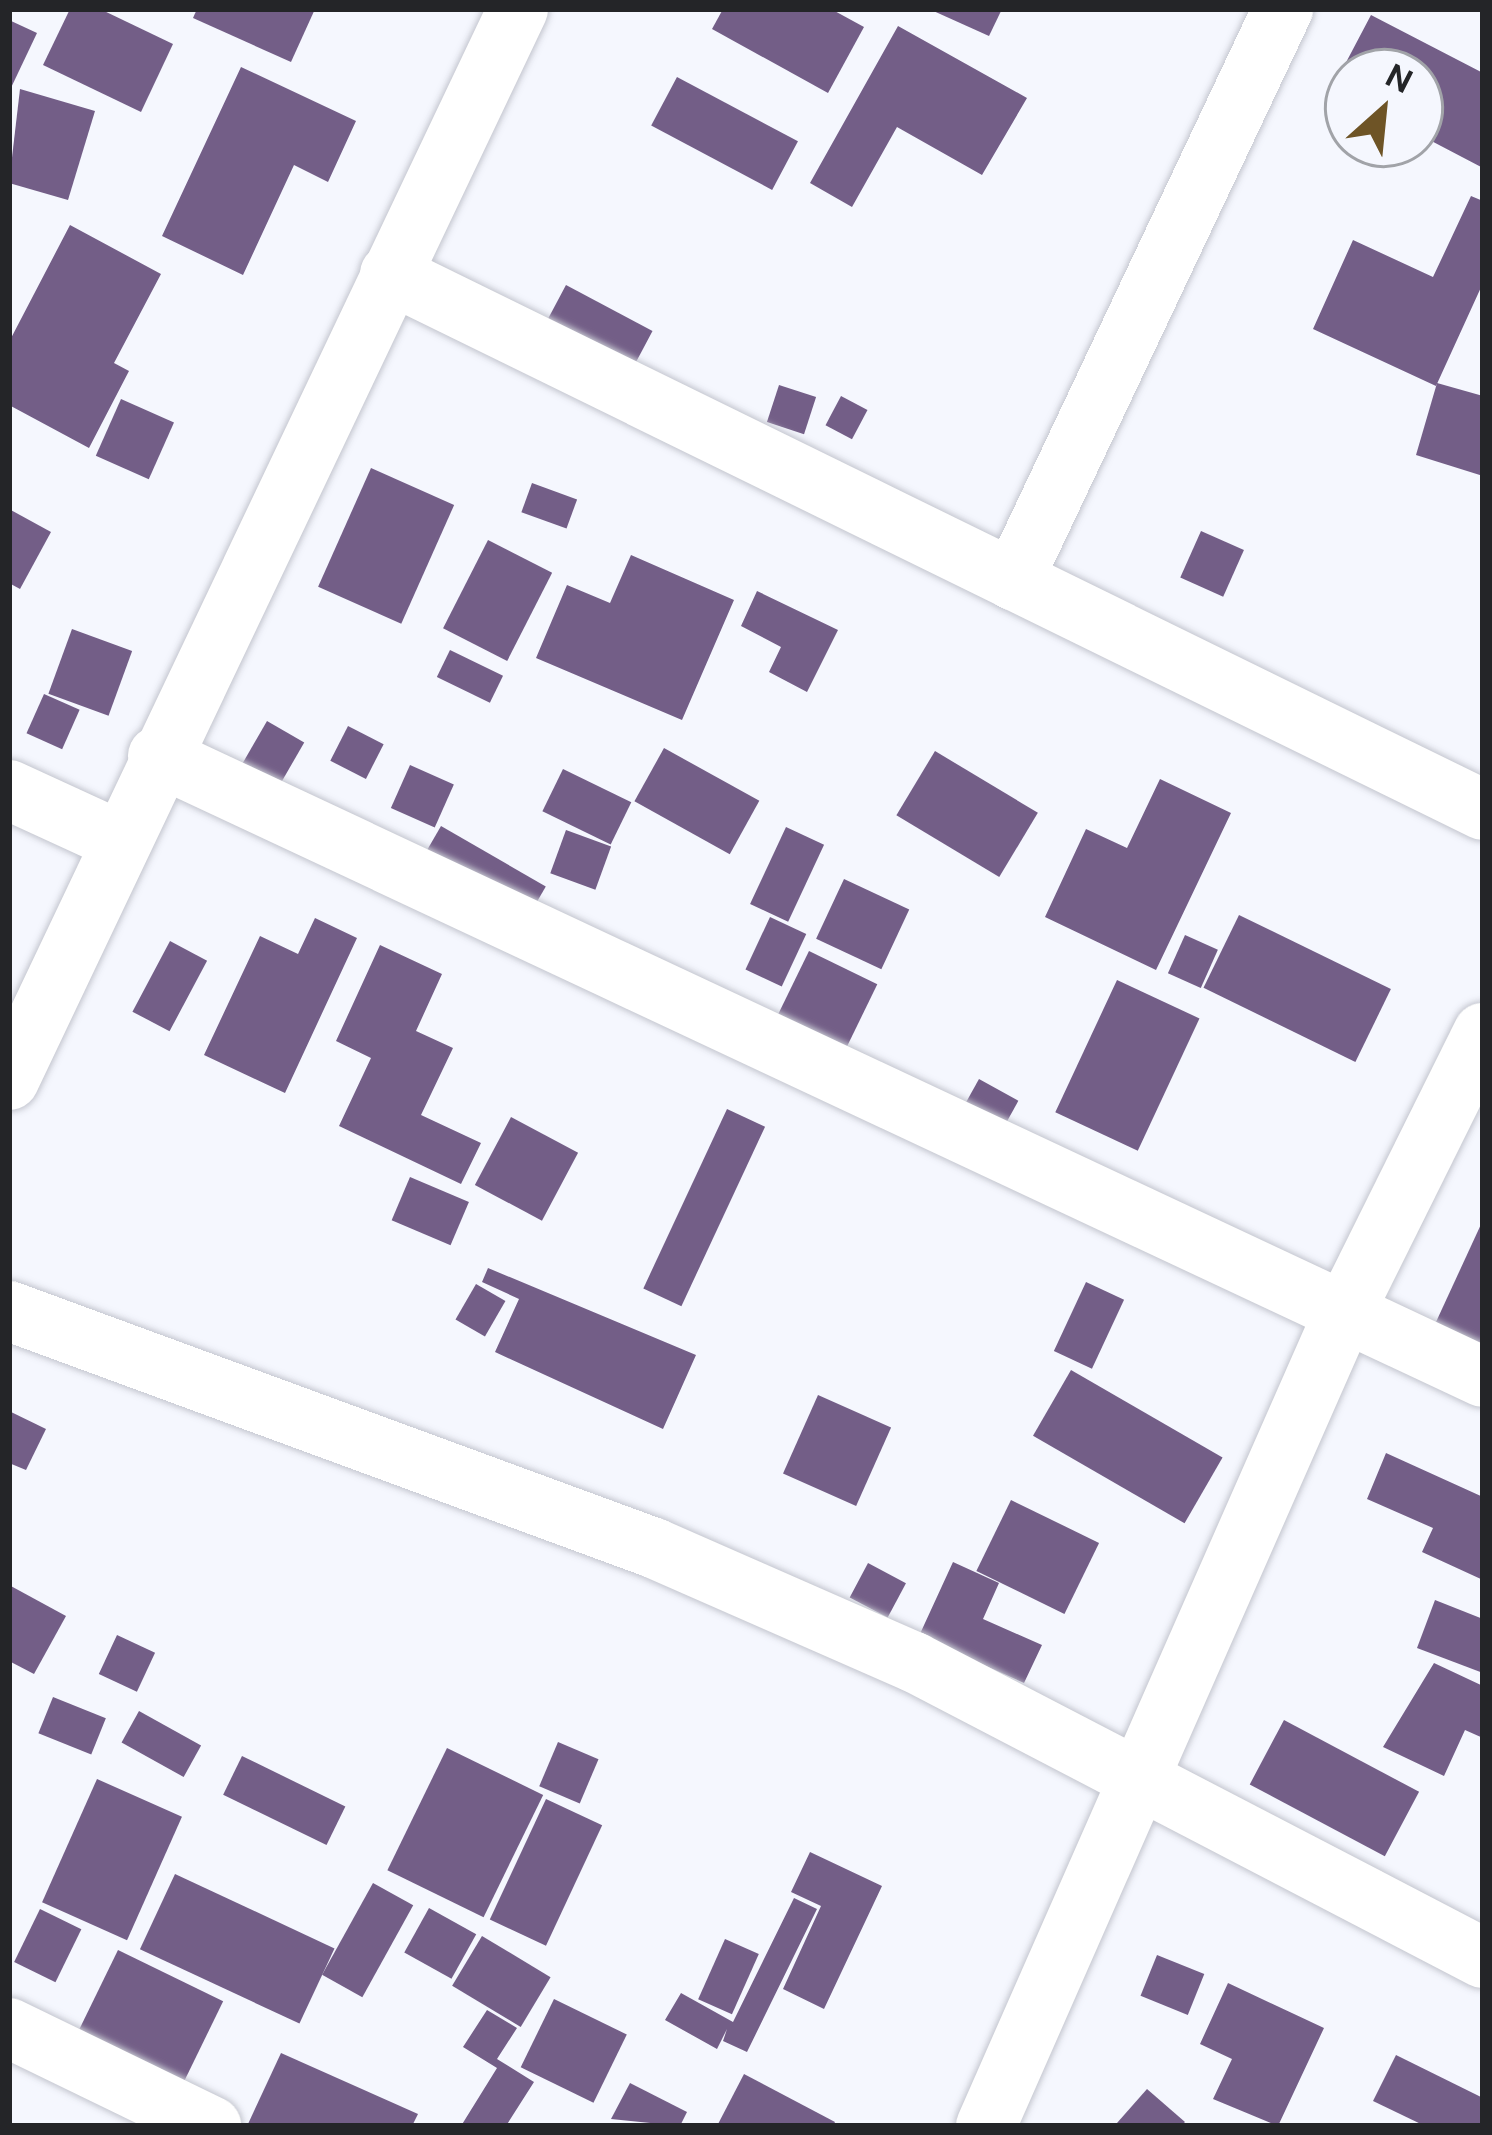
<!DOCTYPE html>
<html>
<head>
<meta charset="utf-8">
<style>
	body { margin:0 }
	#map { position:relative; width:1492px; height:2135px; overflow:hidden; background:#f5f7fe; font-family:"DM Sans",sans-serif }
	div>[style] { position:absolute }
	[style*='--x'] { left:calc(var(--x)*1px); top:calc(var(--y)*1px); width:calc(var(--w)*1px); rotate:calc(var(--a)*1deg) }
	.building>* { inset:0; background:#735e87; transform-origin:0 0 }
	.roads { filter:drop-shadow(0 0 3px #c4c6cf) drop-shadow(0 0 3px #c4c6cf) }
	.street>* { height:60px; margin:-30px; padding:0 30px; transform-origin:30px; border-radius:30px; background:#fff }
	span { translate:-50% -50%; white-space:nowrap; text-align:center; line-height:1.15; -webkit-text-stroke:12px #f5f7fe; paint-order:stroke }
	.frame { position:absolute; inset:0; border:12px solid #242528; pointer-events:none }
	.north { position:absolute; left:1324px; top:48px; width:120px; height:120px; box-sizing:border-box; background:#f5f7fe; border:3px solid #a1a3a8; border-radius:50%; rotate:27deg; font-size:33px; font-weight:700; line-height:48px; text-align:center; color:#242528 }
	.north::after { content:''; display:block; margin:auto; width:42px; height:54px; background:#6e5426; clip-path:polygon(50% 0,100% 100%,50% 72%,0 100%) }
</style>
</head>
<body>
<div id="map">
	<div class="building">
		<div style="clip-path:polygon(70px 9px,100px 9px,173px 44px,141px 112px,43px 65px)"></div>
		<div style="clip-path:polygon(197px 9px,315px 9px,291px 62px,193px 18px)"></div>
		<div style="clip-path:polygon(723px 9px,831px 9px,864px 27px,828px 93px,712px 29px)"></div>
		<div style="clip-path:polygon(929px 9px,1002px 9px,989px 36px)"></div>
		<div style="clip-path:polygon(1371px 15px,1483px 73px,1483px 168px,1420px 135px,1420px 72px,1348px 72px,1348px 97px,1332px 89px)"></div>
		<div style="clip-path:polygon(9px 20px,37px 33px,9px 92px)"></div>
		<div style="clip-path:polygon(898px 26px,1027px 98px,982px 175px,897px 127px,852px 207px,810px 183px)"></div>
		<div style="clip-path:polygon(241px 67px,356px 121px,328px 182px,294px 165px,243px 275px,162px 236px)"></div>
		<div style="left:677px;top:77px;width:137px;height:55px;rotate:28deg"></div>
		<div style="clip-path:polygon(20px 89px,95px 111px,68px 200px,9px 183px)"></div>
		<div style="clip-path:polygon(1471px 196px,1483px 201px,1483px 283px,1436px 386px,1313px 329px,1353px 240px,1433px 277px)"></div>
		<div style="clip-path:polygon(70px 225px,161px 274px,114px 363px,129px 371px,89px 448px,9px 405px,9px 342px)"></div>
		<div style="left:566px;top:285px;width:98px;height:51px;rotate:28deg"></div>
		<div style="clip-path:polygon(1437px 383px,1483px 396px,1483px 476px,1416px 455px)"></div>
		<div style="left:779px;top:385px;width:39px;height:39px;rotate:18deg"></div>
		<div style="left:841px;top:396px;width:30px;height:33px;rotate:28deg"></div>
		<div style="left:121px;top:399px;width:58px;height:62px;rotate:24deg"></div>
		<div style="left:371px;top:468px;width:91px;height:130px;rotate:24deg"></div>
		<div style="left:532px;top:483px;width:48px;height:31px;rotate:20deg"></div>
		<div style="clip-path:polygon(9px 509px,51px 532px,20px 589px,9px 583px)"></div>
		<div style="left:1201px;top:531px;width:47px;height:51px;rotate:24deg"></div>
		<div style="left:488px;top:540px;width:72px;height:99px;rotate:27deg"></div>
		<div style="clip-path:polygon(631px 555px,734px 600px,682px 720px,536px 658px,567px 585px,610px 603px)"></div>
		<div style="clip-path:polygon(757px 591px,838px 630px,807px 692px,769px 672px,781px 647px,741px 626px)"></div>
		<div style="left:72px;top:629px;width:64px;height:69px;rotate:20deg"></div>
		<div style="left:450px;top:650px;width:59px;height:30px;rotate:26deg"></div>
		<div style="left:44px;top:694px;width:39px;height:43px;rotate:24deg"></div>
		<div style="left:267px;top:721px;width:43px;height:84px;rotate:30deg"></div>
		<div style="left:348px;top:726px;width:40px;height:39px;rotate:27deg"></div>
		<div style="left:664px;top:748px;width:109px;height:61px;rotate:29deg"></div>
		<div style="left:935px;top:751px;width:120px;height:75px;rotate:31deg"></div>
		<div style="left:410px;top:765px;width:48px;height:47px;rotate:24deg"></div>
		<div style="left:563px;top:769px;width:76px;height:47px;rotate:26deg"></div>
		<div style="clip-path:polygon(1160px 779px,1231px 813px,1156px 970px,1045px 917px,1086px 829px,1127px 848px)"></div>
		<div style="left:441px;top:826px;width:121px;height:39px;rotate:30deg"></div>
		<div style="left:786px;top:827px;width:42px;height:85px;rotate:25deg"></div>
		<div style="left:566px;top:830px;width:48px;height:46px;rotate:20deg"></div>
		<div style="left:844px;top:879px;width:72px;height:66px;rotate:25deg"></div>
		<div style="left:1239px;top:915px;width:169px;height:81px;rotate:26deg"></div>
		<div style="left:770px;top:917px;width:40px;height:58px;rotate:25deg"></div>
		<div style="clip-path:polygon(315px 918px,357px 938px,285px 1093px,204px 1055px,260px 936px,298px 954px)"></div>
		<div style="left:1185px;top:935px;width:36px;height:42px;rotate:24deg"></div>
		<div style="left:170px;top:941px;width:42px;height:80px;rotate:28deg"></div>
		<div style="clip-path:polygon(380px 945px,442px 974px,416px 1031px,453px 1048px,421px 1115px,481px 1143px,461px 1184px,339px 1126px,371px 1058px,336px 1041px)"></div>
		<div style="left:809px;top:951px;width:76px;height:87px;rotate:26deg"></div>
		<div style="left:1117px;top:980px;width:91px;height:146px;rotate:25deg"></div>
		<div style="left:979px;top:1079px;width:45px;height:41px;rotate:29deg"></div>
		<div style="left:727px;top:1109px;width:42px;height:198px;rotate:25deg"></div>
		<div style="left:511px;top:1117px;width:76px;height:77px;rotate:28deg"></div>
		<div style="left:410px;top:1177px;width:64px;height:47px;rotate:23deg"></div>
		<div style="clip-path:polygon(1483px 1220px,1483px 1360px,1430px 1335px)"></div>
		<div style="clip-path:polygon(488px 1268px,696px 1355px,663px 1429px,495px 1352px,519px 1299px,482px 1282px)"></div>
		<div style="left:1086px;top:1282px;width:42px;height:76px;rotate:25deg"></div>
		<div style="left:476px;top:1284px;width:34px;height:41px;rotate:30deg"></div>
		<div style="left:1071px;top:1370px;width:175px;height:76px;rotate:30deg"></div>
		<div style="left:818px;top:1395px;width:80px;height:86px;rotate:24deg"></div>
		<div style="clip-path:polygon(9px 1411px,46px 1429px,26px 1470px,9px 1463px)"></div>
		<div style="clip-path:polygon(1386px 1453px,1483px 1497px,1483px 1580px,1422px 1552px,1433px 1528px,1367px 1499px)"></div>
		<div style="left:1011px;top:1500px;width:98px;height:79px;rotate:26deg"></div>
		<div style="clip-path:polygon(953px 1562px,999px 1583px,983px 1619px,1042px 1645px,1024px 1683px,919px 1636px)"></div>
		<div style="left:868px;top:1563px;width:43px;height:39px;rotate:28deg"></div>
		<div style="clip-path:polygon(9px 1585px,66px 1616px,34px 1674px,9px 1661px)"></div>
		<div style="clip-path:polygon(1435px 1600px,1483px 1619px,1483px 1673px,1417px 1648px)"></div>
		<div style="left:117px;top:1635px;width:42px;height:43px;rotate:25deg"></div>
		<div style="clip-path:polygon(1434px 1663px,1483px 1686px,1483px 1738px,1465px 1730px,1444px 1776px,1383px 1747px)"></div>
		<div style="left:53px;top:1697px;width:57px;height:39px;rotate:22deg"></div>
		<div style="left:139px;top:1711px;width:71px;height:36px;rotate:29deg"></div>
		<div style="left:1284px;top:1720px;width:153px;height:73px;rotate:28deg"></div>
		<div style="left:558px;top:1742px;width:44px;height:48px;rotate:23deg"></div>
		<div style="left:447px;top:1748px;width:107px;height:136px;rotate:26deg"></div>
		<div style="left:242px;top:1756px;width:115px;height:43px;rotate:26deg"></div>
		<div style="left:97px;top:1779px;width:93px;height:135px;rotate:24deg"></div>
		<div style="left:546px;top:1799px;width:62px;height:133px;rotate:25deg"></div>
		<div style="clip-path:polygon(810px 1852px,882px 1886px,824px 2009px,783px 1989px,821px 1906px,791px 1892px)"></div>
		<div style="left:175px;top:1874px;width:176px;height:83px;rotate:25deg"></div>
		<div style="left:373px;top:1883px;width:46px;height:105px;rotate:29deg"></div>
		<div style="clip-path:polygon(794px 1898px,817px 1909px,747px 2052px,723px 2041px,727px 2029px,717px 2049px,665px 2020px,681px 1993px,733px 2022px)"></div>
		<div style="left:429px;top:1908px;width:54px;height:51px;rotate:29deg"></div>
		<div style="left:40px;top:1909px;width:46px;height:59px;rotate:26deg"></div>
		<div style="left:482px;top:1936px;width:80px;height:58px;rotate:31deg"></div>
		<div style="left:725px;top:1939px;width:37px;height:66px;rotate:24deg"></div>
		<div style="left:118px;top:1950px;width:117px;height:94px;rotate:26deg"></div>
		<div style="left:1157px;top:1955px;width:51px;height:44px;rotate:22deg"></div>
		<div style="clip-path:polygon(1228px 1983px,1324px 2028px,1278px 2126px,1213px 2099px,1232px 2059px,1200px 2044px)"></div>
		<div style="left:554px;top:1999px;width:81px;height:76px;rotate:26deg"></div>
		<div style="clip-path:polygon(487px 2010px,517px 2028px,497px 2059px,534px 2082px,506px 2126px,461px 2126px,497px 2068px,463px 2047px)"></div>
		<div style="clip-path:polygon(281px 2053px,418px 2114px,412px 2126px,248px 2124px)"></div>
		<div style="clip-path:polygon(1396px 2055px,1483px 2098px,1483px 2126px,1425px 2126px,1373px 2101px)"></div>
		<div style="clip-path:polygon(744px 2074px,835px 2122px,833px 2126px,717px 2126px)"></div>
		<div style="clip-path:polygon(630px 2083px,687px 2112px,680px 2126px,611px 2119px)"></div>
		<div style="clip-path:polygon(1147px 2089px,1185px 2122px,1181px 2126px,1117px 2123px)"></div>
	</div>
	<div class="roads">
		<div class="street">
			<div style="--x:390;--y:274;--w:1217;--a:26.12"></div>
			<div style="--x:1013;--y:580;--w:632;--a:-64.69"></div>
			<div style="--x:158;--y:756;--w:1463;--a:25.11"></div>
			<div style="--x:9;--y:790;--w:124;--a:24.7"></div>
			<div style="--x:9;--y:1080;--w:1186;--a:-64.58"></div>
			<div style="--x:9;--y:1311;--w:687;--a:20.18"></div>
			<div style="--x:654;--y:1548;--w:284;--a:23.7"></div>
			<div style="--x:914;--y:1662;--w:641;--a:27.48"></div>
			<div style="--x:9;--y:2028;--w:225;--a:25.9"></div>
			<div style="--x:986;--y:2126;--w:886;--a:-66.24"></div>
			<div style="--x:1343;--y:1315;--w:315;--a:-63.6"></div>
		</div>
	</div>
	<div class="frame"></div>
	<div class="north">N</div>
</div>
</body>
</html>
